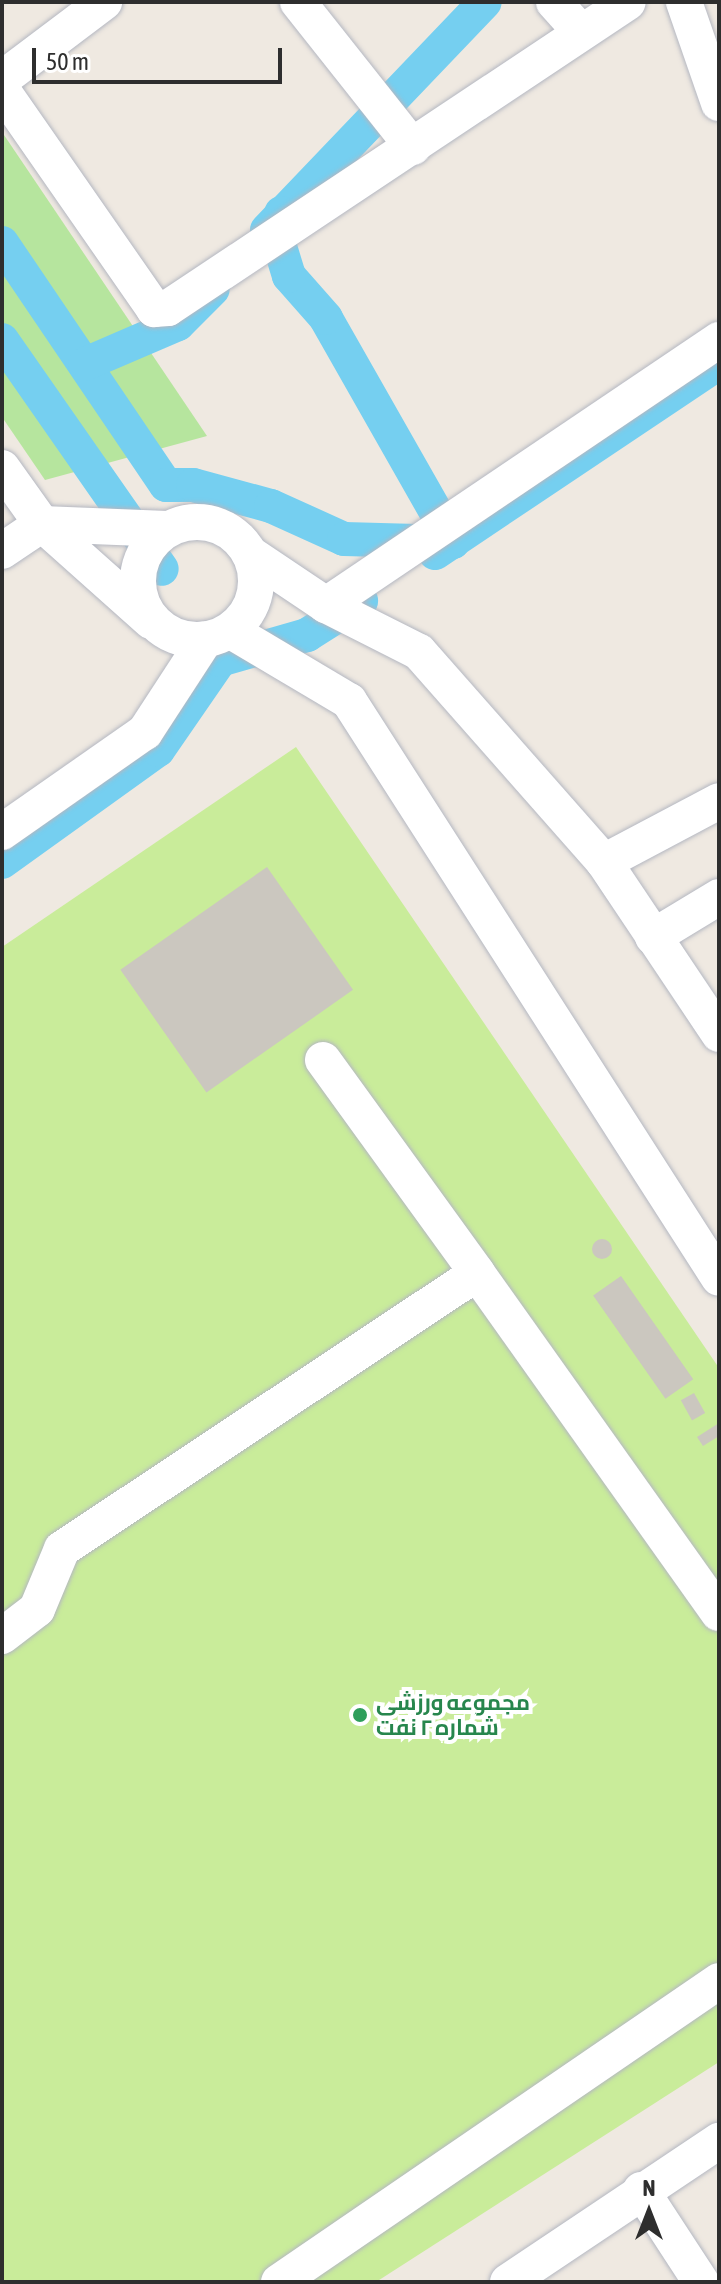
<!DOCTYPE html>
<html>
<head>
<meta charset="utf-8">
<style>
	body { margin:0 }
	#map { position:relative; width:721px; height:2284px; overflow:hidden; background:#efe9e1; font-family:"Asap Condensed",Cairo,sans-serif }
	div>[style] { position:absolute }
	[style*='--x'] { left:calc(var(--x)*1px); top:calc(var(--y)*1px); width:calc(var(--w)*1px); rotate:calc(var(--a)*1deg) }
	.green>* { inset:0; background:#b6e59e }
	.pitch>* { inset:0; background:#c9ec9a }
	.canal>* { height:34px; margin:-17px; padding:0 17px; transform-origin:17px; border-radius:17px; background:#75cff0 }
	.building>* { inset:0; background:#cbc7bf; transform-origin:0 0 }
	.round { border-radius:50% }
	.roads { filter:drop-shadow(0 0 2px #b4b7c1) drop-shadow(0 0 2px #b4b7c1) }
	.minor>* { height:36px; margin:-18px; padding:0 18px; transform-origin:18px; border-radius:18px; background:#fff }
	.minor>.ring { margin:-18px; padding:0; box-sizing:content-box; background:none; border:36px solid #fff; border-radius:50% }
	.dots>* { width:22px; height:22px; translate:-50% -50%; box-sizing:border-box; border:4px solid #fff; border-radius:50% }
	span { translate:-50% -50%; white-space:nowrap; text-align:center; line-height:1.15; -webkit-text-stroke:8px #fff; paint-order:stroke }
	.leisure-label { font-size:22px; color:#27864d; font-weight:700 }
	.left { translate:0 -50%; text-align:left }
	.frame { position:absolute; inset:0; border:4px solid #2e2e2e; pointer-events:none }
	.north { position:absolute; left:609px; top:2172px; width:80px; height:80px; -webkit-text-stroke:6px #fff; paint-order:stroke; rotate:0deg; font-size:22px; font-weight:700; line-height:32px; text-align:center; color:#2e2e2e }
	.north::after { content:''; display:block; margin:auto; width:28px; height:36px; background:#2e2e2e; clip-path:polygon(50% 0,100% 100%,50% 72%,0 100%) }
	.scale { position:absolute; left:32px; top:48px; width:250px; height:36px; box-sizing:border-box; border:4px solid #2e2e2e; border-top:0; padding-left:10px; font-size:24px; line-height:28px; white-space:nowrap; color:#2e2e2e; -webkit-text-stroke:6px #fff; paint-order:stroke }
</style>
</head>
<body>
<div id="map">
	<div class="green">
		<div style="clip-path:polygon(2px 132px,207px 436px,45px 480px,2px 417px)"></div>
	</div>
	<div class="pitch">
		<div style="clip-path:polygon(296px 747px,719px 1368px,719px 2062px,376px 2282px,2px 2282px,2px 947px)"></div>
	</div>
	<div class="canal">
		<div style="--x:267;--y:230;--w:315;--a:-46.3"></div>
		<div style="--x:2;--y:243;--w:292;--a:55.9"></div>
		<div style="--x:166;--y:485;--w:27;--a:0"></div>
		<div style="--x:193;--y:485;--w:81;--a:15.1"></div>
		<div style="--x:271;--y:506;--w:80;--a:24.3"></div>
		<div style="--x:344;--y:539;--w:109;--a:1.6"></div>
		<div style="--x:453;--y:542;--w:257;--a:-119.6"></div>
		<div style="--x:326;--y:318;--w:56;--a:-131.4"></div>
		<div style="--x:289;--y:276;--w:30;--a:-107"></div>
		<div style="--x:280;--y:247;--w:34;--a:-88"></div>
		<div style="--x:2;--y:340;--w:279;--a:55.1"></div>
		<div style="--x:85;--y:364;--w:101;--a:-23.3"></div>
		<div style="--x:178;--y:324;--w:49;--a:-45"></div>
		<div style="--x:435;--y:553;--w:342;--a:-33.8"></div>
		<div style="--x:2;--y:862;--w:192;--a:-35.7"></div>
		<div style="--x:158;--y:750;--w:109;--a:-55.4"></div>
		<div style="--x:220;--y:660;--w:91;--a:-16"></div>
		<div style="--x:307;--y:635;--w:64;--a:-32.2"></div>
	</div>
	<div class="building">
		<div style="left:267px;top:867px;width:150px;height:179px;rotate:55deg"></div>
		<div class="round" style="left:592px;top:1239px;width:20px;height:20px"></div>
		<div style="left:621px;top:1276px;width:126px;height:34px;rotate:55deg"></div>
		<div style="left:694px;top:1393px;width:23px;height:15px;rotate:61deg"></div>
		<div style="clip-path:polygon(719px 1423px,719px 1436px,703px 1446px,697px 1437px)"></div>
	</div>
	<div class="roads">
		<div class="minor">
			<div style="--x:298;--y:2;--w:185;--a:51.6"></div>
			<div style="--x:554;--y:2;--w:40;--a:48"></div>
			<div style="--x:684;--y:2;--w:107;--a:70.9"></div>
			<div style="--x:2;--y:79;--w:128;--a:-37"></div>
			<div style="--x:2;--y:90;--w:267;--a:55.2"></div>
			<div style="--x:154;--y:309;--w:14;--a:-4"></div>
			<div style="--x:168;--y:308;--w:552;--a:-33.63"></div>
			<div style="--x:2;--y:468;--w:69;--a:54.5"></div>
			<div style="--x:42;--y:524;--w:48;--a:146"></div>
			<div class="ring" style="left:138px;top:522px;width:82px;height:82px"></div>
			<div style="--x:250;--y:554;--w:92;--a:33.9"></div>
			<div style="--x:326;--y:605;--w:104;--a:26.8"></div>
			<div style="--x:419;--y:652;--w:280;--a:48.6"></div>
			<div style="--x:604;--y:862;--w:207;--a:56.2"></div>
			<div style="--x:326;--y:605;--w:474;--a:-34"></div>
			<div style="--x:151;--y:621;--w:146;--a:-138.3"></div>
			<div style="--x:42;--y:524;--w:125;--a:2.3"></div>
			<div style="--x:231;--y:631;--w:137;--a:30.7"></div>
			<div style="--x:349;--y:701;--w:685;--a:57.33"></div>
			<div style="--x:2;--y:832;--w:174;--a:-35"></div>
			<div style="--x:145;--y:732;--w:110;--a:-56.9"></div>
			<div style="--x:604;--y:862;--w:130;--a:-27.9"></div>
			<div style="--x:653;--y:937;--w:77;--a:-31.2"></div>
			<div style="--x:323;--y:1060;--w:263;--a:54.1"></div>
			<div style="--x:2;--y:1636;--w:44;--a:-37.6"></div>
			<div style="--x:37;--y:1609;--w:65;--a:-67.4"></div>
			<div style="--x:62;--y:1549;--w:498;--a:-33.6"></div>
			<div style="--x:477;--y:1273;--w:417;--a:54.6"></div>
			<div style="--x:641;--y:2190;--w:110;--a:56.9"></div>
			<div style="--x:279;--y:2282;--w:533;--a:-34.38"></div>
			<div style="--x:508;--y:2282;--w:254;--a:-33.8"></div>
		</div>
	</div>
	<div class="dots">
		<div style="left:360px;top:1715px;background:#2e9e5b"></div>
	</div>
	<div class="leisure-label">
		<span class="left" style="left:376px;top:1715px">مجموعه ورزشی<br>شماره ۲ نفت</span>
	</div>
	<div class="frame"></div>
	<div class="north">N</div>
	<div class="scale">50 m</div>
</div>
</body>
</html>
